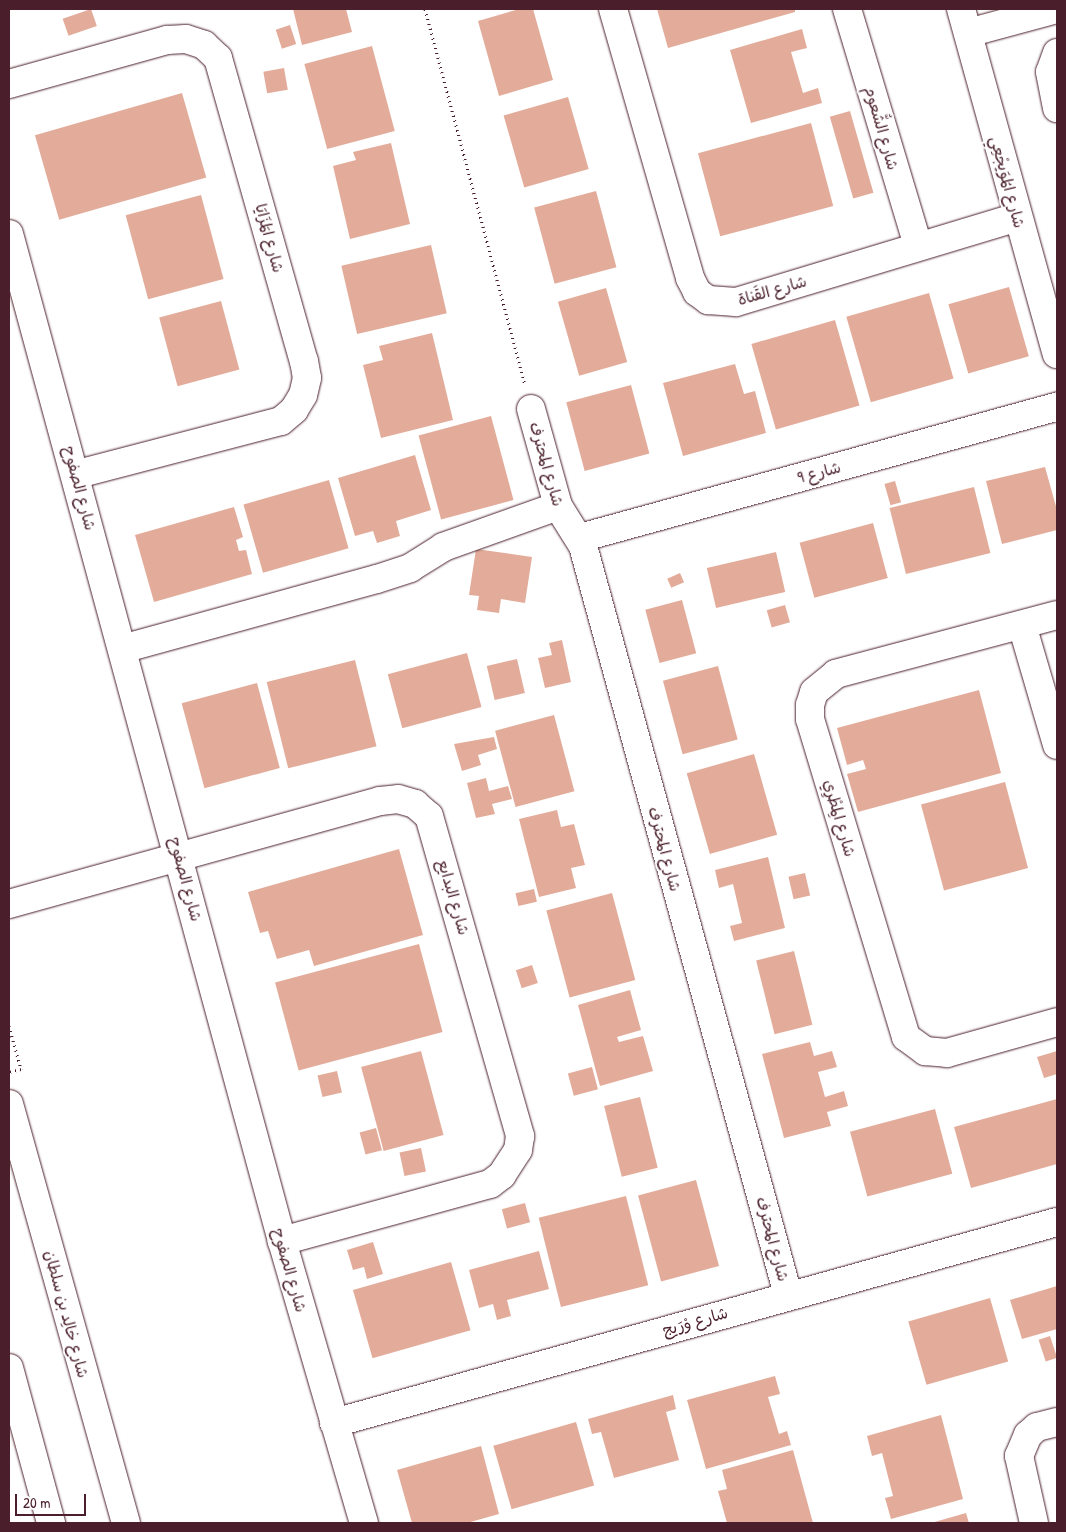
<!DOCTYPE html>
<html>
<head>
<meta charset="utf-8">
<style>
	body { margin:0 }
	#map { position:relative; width:1066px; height:1532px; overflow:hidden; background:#fff; font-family:"Patrick Hand","Playpen Sans Arabic",sans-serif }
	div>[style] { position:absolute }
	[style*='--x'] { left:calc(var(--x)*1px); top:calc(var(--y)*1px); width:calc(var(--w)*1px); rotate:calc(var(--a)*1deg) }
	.building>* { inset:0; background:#e3ac9a; transform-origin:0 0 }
	.path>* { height:3px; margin-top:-1.5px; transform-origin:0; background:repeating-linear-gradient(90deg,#4a1f2b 0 1px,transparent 0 5px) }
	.roads { filter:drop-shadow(0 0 1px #4a1f2b) drop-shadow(0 0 1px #4a1f2b) }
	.minor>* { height:28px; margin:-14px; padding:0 14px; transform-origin:14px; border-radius:14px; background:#fff }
	.major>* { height:28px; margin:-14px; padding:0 14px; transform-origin:14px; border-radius:14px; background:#fff }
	span { translate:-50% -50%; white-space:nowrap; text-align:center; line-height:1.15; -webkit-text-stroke:4px #fff; paint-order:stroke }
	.street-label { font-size:16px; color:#4a1f2b }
	.frame { position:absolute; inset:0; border:10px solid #4a1f2b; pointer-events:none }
	.scale { position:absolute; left:15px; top:1494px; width:71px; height:22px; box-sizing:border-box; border:2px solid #4a1f2b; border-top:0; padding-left:6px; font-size:15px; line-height:18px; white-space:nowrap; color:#4a1f2b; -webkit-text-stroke:4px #fff; paint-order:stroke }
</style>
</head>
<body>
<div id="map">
	<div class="building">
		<div style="left:91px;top:9px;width:18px;height:30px;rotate:71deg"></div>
		<div style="clip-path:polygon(293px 9px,346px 9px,352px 32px,302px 45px)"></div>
		<div style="clip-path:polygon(519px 9px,533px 9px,553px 80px,499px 96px,478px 21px)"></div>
		<div style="clip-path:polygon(657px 9px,795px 9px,795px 12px,668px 48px)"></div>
		<div style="left:290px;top:25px;width:20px;height:15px;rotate:72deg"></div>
		<div style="clip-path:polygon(802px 29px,807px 48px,791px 52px,803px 93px,818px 88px,822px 103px,751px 123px,730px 50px)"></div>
		<div style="left:372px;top:46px;width:88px;height:70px;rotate:75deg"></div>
		<div style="left:284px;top:68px;width:22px;height:21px;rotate:80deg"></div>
		<div style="left:182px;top:93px;width:88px;height:153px;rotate:74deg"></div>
		<div style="left:568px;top:97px;width:75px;height:67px;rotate:74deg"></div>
		<div style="left:850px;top:111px;width:85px;height:21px;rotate:74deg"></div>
		<div style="left:811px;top:123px;width:86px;height:117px;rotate:75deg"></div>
		<div style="clip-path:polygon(391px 143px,410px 224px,350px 239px,333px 166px,356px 160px,353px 152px)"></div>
		<div style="left:596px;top:191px;width:79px;height:64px;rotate:75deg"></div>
		<div style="left:201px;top:195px;width:87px;height:78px;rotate:75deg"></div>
		<div style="left:431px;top:245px;width:70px;height:92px;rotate:77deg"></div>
		<div style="left:1009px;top:287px;width:72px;height:63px;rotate:74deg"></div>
		<div style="left:606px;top:288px;width:77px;height:50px;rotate:74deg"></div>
		<div style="left:929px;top:293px;width:89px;height:86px;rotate:74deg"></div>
		<div style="left:221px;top:301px;width:71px;height:64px;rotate:75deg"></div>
		<div style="left:835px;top:320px;width:89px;height:87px;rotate:74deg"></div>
		<div style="clip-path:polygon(432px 333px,453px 420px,381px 438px,363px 365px,383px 360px,379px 346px)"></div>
		<div style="clip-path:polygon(735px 364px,744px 394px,755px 391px,766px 433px,683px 456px,663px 383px)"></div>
		<div style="left:631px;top:385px;width:71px;height:67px;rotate:75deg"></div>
		<div style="left:491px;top:416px;width:87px;height:75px;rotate:75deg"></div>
		<div style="clip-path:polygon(415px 455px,431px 510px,396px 521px,400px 536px,377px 543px,373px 531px,355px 536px,338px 478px)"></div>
		<div style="clip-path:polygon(1045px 467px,1057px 510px,1057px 530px,1002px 544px,986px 481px)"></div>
		<div style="left:329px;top:480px;width:71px;height:89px;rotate:74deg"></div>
		<div style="left:895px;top:481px;width:22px;height:11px;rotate:74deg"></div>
		<div style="left:974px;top:487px;width:68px;height:87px;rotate:76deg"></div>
		<div style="clip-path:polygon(234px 507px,243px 537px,236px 540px,239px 551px,246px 550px,252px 574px,154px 602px,135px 535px)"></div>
		<div style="left:873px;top:523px;width:57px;height:76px;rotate:75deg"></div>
		<div style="clip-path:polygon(476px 549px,532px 557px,525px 603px,501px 599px,499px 613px,477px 610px,479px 596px,469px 595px)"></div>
		<div style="left:776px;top:552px;width:41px;height:71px;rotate:77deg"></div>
		<div style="left:680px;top:573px;width:10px;height:14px;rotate:66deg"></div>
		<div style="left:682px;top:600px;width:55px;height:38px;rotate:75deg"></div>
		<div style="left:785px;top:605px;width:18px;height:19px;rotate:74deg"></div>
		<div style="clip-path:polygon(562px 640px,571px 682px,545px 688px,538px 658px,552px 655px,549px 643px)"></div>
		<div style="left:467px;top:653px;width:56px;height:82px;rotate:75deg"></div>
		<div style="left:517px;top:659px;width:35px;height:31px;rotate:77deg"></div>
		<div style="left:355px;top:660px;width:89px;height:91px;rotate:76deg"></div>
		<div style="left:718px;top:666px;width:76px;height:57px;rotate:75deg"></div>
		<div style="left:257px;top:683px;width:88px;height:78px;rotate:75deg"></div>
		<div style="clip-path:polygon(979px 690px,1001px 773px,858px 812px,847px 774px,866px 769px,863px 760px,847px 765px,837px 728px)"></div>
		<div style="left:554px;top:715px;width:79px;height:61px;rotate:75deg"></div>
		<div style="clip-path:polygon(494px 737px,497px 749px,478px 755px,481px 765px,462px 771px,454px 744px)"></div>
		<div style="left:754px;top:754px;width:84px;height:70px;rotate:74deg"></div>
		<div style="clip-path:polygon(486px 778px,489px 791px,508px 786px,512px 799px,492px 804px,495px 814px,476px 818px,467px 783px)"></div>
		<div style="left:1005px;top:782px;width:89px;height:87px;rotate:75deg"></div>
		<div style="clip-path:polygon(557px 810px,561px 827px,574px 824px,585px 865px,571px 868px,576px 888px,539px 897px,519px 819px)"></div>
		<div style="clip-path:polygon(399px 849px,423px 935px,314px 966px,309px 950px,277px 959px,268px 931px,260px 933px,248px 892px)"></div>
		<div style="clip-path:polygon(768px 857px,785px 928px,734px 941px,730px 926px,742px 923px,733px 884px,719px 888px,715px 870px)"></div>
		<div style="left:805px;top:873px;width:23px;height:17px;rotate:77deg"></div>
		<div style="left:534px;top:889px;width:13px;height:19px;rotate:77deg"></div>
		<div style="left:612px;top:893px;width:90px;height:68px;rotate:75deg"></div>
		<div style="left:419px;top:944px;width:91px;height:149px;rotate:75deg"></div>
		<div style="left:794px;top:951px;width:76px;height:39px;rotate:76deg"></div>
		<div style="left:532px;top:965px;width:19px;height:17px;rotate:72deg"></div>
		<div style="clip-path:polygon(630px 990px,641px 1030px,617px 1037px,619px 1042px,643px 1036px,653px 1071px,600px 1086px,578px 1005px)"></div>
		<div style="clip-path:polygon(810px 1042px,814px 1056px,832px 1051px,837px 1067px,818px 1072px,825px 1097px,844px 1091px,848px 1106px,827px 1112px,831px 1126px,784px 1138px,762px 1054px)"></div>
		<div style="left:421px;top:1051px;width:87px;height:62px;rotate:75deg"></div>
		<div style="clip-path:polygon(1057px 1051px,1057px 1074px,1044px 1078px,1037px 1057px)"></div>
		<div style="left:592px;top:1067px;width:23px;height:25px;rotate:75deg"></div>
		<div style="left:337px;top:1071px;width:22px;height:20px;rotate:77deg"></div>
		<div style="left:640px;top:1097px;width:73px;height:37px;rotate:76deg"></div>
		<div style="clip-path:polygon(1057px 1099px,1057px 1164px,971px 1188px,954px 1127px)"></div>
		<div style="left:935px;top:1109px;width:67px;height:88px;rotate:75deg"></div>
		<div style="left:376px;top:1128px;width:23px;height:17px;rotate:75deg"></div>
		<div style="left:421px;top:1148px;width:24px;height:22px;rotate:78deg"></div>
		<div style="left:696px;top:1180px;width:89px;height:60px;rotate:75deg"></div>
		<div style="left:626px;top:1196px;width:92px;height:90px;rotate:76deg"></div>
		<div style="left:525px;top:1203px;width:20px;height:24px;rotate:75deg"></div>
		<div style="clip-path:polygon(373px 1242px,383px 1274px,367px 1279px,364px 1267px,353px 1270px,347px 1250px)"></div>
		<div style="clip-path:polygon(539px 1251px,549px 1289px,507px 1300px,511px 1316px,497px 1320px,493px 1304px,479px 1308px,469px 1270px)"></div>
		<div style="left:451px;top:1262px;width:71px;height:102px;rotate:74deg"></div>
		<div style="clip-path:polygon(1057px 1286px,1057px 1329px,1022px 1339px,1010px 1300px)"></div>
		<div style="left:990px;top:1298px;width:66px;height:85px;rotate:74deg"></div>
		<div style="left:1050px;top:1336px;width:23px;height:12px;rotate:72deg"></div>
		<div style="clip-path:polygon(775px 1376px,780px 1394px,768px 1397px,779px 1434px,787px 1431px,791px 1445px,706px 1469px,687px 1400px)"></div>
		<div style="clip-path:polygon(673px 1395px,676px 1409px,666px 1412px,679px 1460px,614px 1478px,601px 1432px,592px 1434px,588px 1419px)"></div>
		<div style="clip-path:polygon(941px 1415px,963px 1499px,891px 1519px,885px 1498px,893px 1496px,882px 1453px,872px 1456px,867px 1436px)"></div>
		<div style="left:576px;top:1422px;width:66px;height:86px;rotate:74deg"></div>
		<div style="clip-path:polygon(481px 1446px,499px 1514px,467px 1523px,412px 1523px,397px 1470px)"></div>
		<div style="clip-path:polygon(793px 1450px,813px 1523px,727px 1523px,718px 1491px,727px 1489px,722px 1470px)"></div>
		<div style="clip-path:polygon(966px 1513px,969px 1523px,931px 1523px)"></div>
	</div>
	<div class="path">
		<div style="--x:425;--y:9;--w:389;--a:75.1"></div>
		<div style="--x:9;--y:1026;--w:45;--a:74.4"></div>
		<div style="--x:21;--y:1069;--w:12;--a:166"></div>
	</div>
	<div class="roads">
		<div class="minor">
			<div style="--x:613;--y:9;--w:280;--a:74"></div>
			<div style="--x:690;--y:278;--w:16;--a:63"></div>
			<div style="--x:697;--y:292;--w:14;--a:36"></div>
			<div style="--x:708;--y:300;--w:28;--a:4"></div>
			<div style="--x:736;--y:302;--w:294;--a:-16.8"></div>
			<div style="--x:847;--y:9;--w:247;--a:73.3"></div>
			<div style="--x:961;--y:9;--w:358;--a:74.5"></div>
			<div style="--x:968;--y:33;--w:92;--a:-15.1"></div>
			<div style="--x:1057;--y:53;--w:20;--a:110"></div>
			<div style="--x:1050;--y:72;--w:37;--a:79"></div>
			<div style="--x:9;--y:84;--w:164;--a:-15.6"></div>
			<div style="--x:167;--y:40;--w:19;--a:-3"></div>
			<div style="--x:186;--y:39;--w:19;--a:18"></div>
			<div style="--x:204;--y:45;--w:19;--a:43"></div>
			<div style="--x:218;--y:58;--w:315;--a:74.2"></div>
			<div style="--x:304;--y:361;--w:17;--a:80"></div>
			<div style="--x:307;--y:378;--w:17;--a:103"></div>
			<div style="--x:303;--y:395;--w:17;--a:121"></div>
			<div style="--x:294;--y:410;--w:17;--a:140"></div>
			<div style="--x:281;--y:421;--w:211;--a:165.4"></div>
			<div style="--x:9;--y:234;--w:1043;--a:74.83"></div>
			<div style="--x:282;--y:1241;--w:294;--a:73.8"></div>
			<div style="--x:531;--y:409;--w:101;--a:74.4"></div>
			<div style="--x:558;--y:506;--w:47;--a:58"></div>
			<div style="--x:583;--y:546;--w:777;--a:74.69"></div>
			<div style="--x:580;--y:538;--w:495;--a:-15.4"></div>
			<div style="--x:1057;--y:615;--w:229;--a:165.1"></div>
			<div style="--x:836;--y:674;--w:28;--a:141"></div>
			<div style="--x:814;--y:692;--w:14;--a:107"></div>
			<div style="--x:810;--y:705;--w:14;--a:90"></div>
			<div style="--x:810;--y:719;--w:332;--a:73.2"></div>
			<div style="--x:906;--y:1037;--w:24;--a:36"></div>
			<div style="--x:925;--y:1051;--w:22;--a:5"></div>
			<div style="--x:947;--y:1053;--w:114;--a:-15.7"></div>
			<div style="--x:1022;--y:625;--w:125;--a:73.7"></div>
			<div style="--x:122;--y:649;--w:264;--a:-15.4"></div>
			<div style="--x:377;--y:579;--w:35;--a:-18"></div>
			<div style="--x:410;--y:568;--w:39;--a:-32"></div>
			<div style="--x:443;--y:547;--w:122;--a:-19.6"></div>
			<div style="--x:9;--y:904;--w:385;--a:-15.5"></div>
			<div style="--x:380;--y:801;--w:18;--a:-6"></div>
			<div style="--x:398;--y:799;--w:18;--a:16"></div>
			<div style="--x:415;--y:804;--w:18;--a:41"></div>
			<div style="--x:429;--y:816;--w:333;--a:74.1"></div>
			<div style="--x:520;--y:1136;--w:14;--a:98"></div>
			<div style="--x:518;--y:1150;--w:30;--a:123"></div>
			<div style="--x:502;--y:1175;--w:15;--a:143"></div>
			<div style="--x:490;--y:1184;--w:216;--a:164.7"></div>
			<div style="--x:334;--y:1423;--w:750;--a:-15.54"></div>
			<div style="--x:1034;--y:1523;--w:69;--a:-102.6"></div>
			<div style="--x:1019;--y:1456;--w:23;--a:-67"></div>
			<div style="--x:1028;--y:1435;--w:12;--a:-42"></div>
			<div style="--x:1037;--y:1427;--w:21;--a:-14"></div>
		</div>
		<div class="major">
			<div style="--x:9;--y:1104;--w:435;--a:74.4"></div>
			<div style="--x:9;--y:1368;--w:161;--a:74.8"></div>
		</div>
	</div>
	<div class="street-label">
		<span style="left:882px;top:128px;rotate:74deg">شارع الشُّعوم</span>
		<span style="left:1008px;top:182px;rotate:75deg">شارع المُوَيجْعِي</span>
		<span style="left:270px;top:238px;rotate:75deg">شارع المَزَايَا</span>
		<span style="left:772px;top:290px;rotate:-16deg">شارع القَناة</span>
		<span style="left:547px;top:464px;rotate:74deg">شارع المحترف</span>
		<span style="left:819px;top:472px;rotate:-15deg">شارع 9</span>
		<span style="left:80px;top:488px;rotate:75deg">شارع الصفوح</span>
		<span style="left:840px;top:818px;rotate:74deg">شارع المِطْرِي</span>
		<span style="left:665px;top:849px;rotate:75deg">شارع المحترف</span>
		<span style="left:186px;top:879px;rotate:75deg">شارع الصفوح</span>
		<span style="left:454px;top:897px;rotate:74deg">شارع البدايع</span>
		<span style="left:773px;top:1239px;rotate:75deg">شارع المحترف</span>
		<span style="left:290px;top:1270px;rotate:74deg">شارع الصفوح</span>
		<span style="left:67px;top:1314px;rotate:75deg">شارع خالِد بن سلطان</span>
		<span style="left:695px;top:1321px;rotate:-16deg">شارع وْرَيج</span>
	</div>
	<div class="frame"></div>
	<div class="scale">20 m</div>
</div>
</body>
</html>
